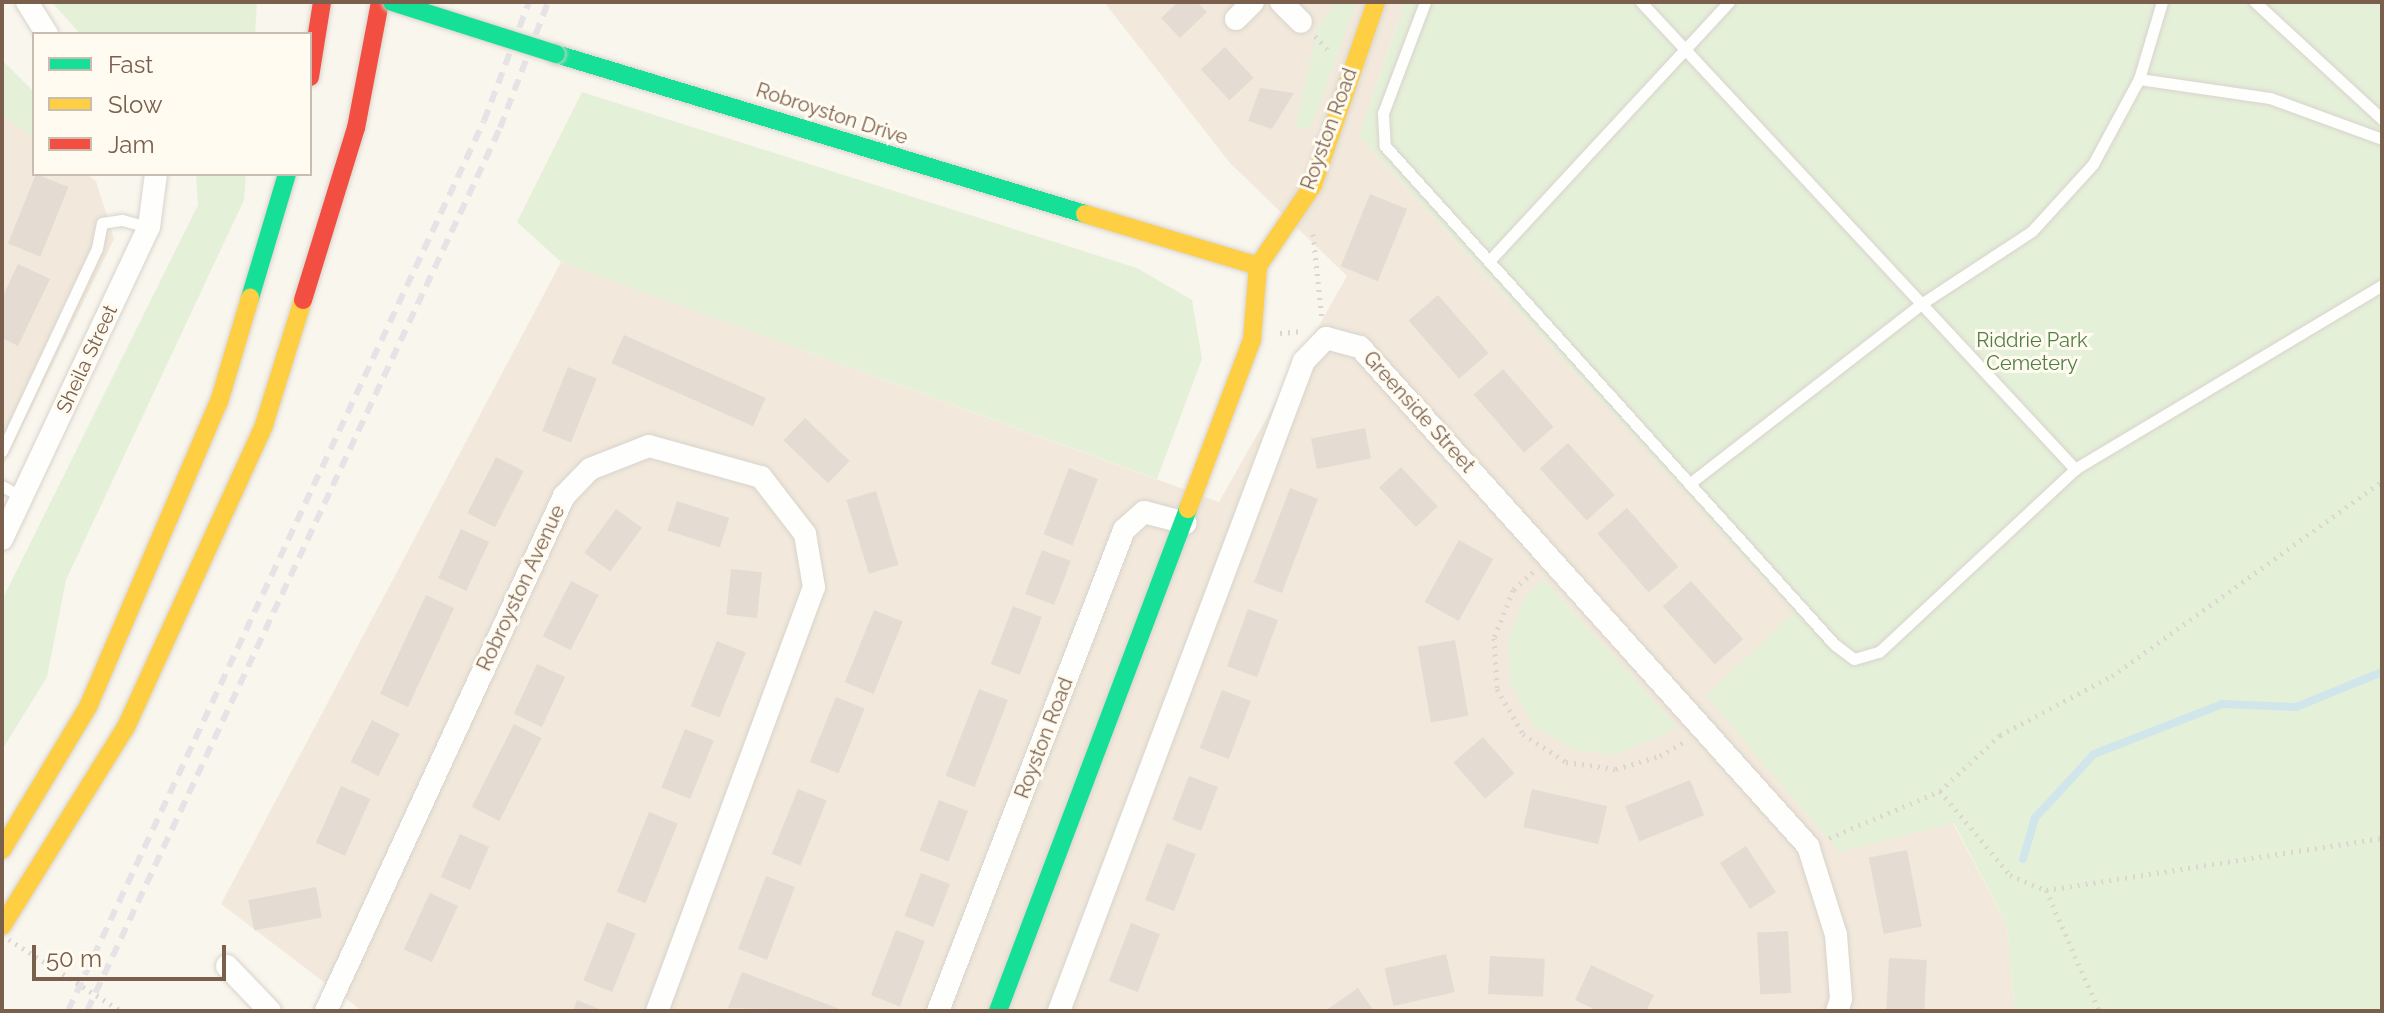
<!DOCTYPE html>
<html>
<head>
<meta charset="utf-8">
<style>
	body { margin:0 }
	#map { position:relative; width:2384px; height:1013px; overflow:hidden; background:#f9f6ee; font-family:Raleway,sans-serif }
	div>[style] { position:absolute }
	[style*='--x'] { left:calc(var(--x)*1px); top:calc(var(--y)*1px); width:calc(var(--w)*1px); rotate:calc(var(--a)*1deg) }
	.residential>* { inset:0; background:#f2e9dc }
	.green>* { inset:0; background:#e5f0d9 }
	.stream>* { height:8px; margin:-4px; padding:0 4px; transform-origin:4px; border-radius:4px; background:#d0e6ea }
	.building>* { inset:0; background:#e4dcd3; transform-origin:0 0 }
	.path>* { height:5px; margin-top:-2.5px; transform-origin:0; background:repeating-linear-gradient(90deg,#dbd6d0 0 2px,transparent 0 8px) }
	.roads { filter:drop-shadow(0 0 2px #d8d3cc) drop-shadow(0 0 2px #d8d3cc) }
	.lane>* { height:11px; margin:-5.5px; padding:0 5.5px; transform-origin:5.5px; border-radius:5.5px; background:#fefefc }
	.street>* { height:22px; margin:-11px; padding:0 11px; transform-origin:11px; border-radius:11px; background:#fefefc }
	.fast>* { height:18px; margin:-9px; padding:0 9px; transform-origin:9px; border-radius:9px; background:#16e098 }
	.slow>* { height:18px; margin:-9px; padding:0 9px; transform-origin:9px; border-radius:9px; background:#ffcf43 }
	.jam>* { height:18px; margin:-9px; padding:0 9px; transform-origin:9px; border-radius:9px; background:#f24e42 }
	.rail>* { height:6px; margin-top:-3px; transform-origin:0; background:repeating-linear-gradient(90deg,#e6e3e6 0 12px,transparent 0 20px) }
	.path-bridge>* { height:5px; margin-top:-2.5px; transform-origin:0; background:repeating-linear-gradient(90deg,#dbd6d0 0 2px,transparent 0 8px) }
	.bridges { filter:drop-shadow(0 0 2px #d9d2ca) drop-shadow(0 0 2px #d9d2ca) }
	.fast-bridge>* { height:18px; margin:-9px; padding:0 9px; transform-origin:9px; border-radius:9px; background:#16e098 }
	span { translate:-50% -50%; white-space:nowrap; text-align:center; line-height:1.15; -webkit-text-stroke:6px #fffbf1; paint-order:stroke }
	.street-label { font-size:20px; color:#795f4c }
	.park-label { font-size:20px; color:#517f43 }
	.frame { position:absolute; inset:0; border:4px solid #795f4c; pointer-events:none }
	.legend { position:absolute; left:32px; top:32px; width:280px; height:144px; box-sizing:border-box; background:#fffbf1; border:2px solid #c9bdaf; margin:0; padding:10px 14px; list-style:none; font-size:24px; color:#795f4c }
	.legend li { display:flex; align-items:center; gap:16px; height:40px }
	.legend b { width:40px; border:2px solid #c9bdaf }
	.scale { position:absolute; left:32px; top:945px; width:194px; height:36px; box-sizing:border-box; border:4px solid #795f4c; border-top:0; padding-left:10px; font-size:24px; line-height:28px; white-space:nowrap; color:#795f4c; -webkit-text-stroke:6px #fffbf1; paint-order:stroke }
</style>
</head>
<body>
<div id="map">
	<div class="residential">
		<div style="clip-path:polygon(1104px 2px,1405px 2px,1359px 136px,1794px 612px,1707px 696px,1839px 851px,1953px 823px,2007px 925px,2015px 1011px,362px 1011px,221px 904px,561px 262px,1219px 502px,1347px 276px,1230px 163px)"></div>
		<div style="clip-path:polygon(2px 115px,34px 138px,34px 174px,86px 174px,96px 181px,114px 239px,2px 468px)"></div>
	</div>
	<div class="green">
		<div style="clip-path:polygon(52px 2px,257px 2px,255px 34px,80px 34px)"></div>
		<div style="clip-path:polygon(1336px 2px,1357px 2px,1311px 127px,1295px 129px,1318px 26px)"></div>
		<div style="clip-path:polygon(1405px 2px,2382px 2px,2382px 1011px,2015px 1011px,2007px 925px,1954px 823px,1839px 852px,1706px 696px,1794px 612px,1359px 136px)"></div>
		<div style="clip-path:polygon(2px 60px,34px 92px,34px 138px,2px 115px)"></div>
		<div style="clip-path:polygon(582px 92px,1137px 268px,1192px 300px,1202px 359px,1157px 479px,561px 262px,517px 222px)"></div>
		<div style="clip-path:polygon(196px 174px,246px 174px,244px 200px,66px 580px,47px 677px,2px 750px,2px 600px,198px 205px)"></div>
		<div style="clip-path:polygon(1543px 579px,1679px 728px,1615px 755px,1571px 749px,1533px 725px,1511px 685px,1508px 640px,1524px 598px)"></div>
	</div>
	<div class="stream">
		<div style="--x:2023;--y:859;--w:43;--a:-73.7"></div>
		<div style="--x:2035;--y:818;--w:87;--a:-47.3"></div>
		<div style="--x:2094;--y:754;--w:138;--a:-21.2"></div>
		<div style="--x:2223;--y:704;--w:73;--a:2.4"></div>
		<div style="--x:2296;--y:707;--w:93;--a:-22.1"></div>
	</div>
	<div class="building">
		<div style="clip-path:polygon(1178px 2px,1197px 2px,1207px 12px,1180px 38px,1161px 18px)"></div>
		<div style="left:1225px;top:47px;width:42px;height:33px;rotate:47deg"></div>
		<div style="clip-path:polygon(1260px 88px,1294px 93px,1272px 129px,1248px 121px)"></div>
		<div style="left:36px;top:174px;width:35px;height:75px;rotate:22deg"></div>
		<div style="left:1370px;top:194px;width:40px;height:78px;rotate:22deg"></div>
		<div style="clip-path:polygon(18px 264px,50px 279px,18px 346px,2px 338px,2px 298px)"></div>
		<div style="left:1438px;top:295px;width:77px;height:39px;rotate:49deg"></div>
		<div style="left:624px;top:335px;width:155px;height:31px;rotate:24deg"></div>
		<div style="left:568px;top:367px;width:31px;height:69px;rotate:22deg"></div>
		<div style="left:1503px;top:369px;width:77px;height:39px;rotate:49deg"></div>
		<div style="left:805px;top:418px;width:62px;height:31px;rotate:44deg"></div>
		<div style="left:1365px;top:428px;width:31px;height:55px;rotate:79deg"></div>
		<div style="left:1568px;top:443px;width:70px;height:38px;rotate:48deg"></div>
		<div style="left:496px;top:457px;width:31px;height:63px;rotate:27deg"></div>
		<div style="left:1401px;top:467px;width:54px;height:30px;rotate:47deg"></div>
		<div style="left:1069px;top:468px;width:31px;height:71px;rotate:21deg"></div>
		<div style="left:1290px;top:488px;width:30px;height:101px;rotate:21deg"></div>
		<div style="left:876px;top:491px;width:77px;height:31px;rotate:73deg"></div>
		<div style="left:677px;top:501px;width:55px;height:31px;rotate:18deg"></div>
		<div style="left:1627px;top:508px;width:78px;height:39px;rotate:49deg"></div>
		<div style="left:616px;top:509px;width:32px;height:54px;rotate:36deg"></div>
		<div style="left:461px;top:529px;width:31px;height:54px;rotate:25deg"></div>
		<div style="left:1459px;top:540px;width:39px;height:71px;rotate:29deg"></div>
		<div style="left:1042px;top:550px;width:31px;height:47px;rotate:21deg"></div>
		<div style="left:731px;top:569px;width:31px;height:46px;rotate:6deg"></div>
		<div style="left:571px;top:581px;width:31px;height:62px;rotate:27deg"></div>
		<div style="left:1691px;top:581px;width:78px;height:38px;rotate:48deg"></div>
		<div style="left:426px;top:595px;width:31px;height:109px;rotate:25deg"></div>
		<div style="left:1013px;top:606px;width:31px;height:62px;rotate:21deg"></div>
		<div style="left:1248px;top:609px;width:32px;height:61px;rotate:20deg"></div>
		<div style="left:874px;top:610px;width:31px;height:78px;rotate:22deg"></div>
		<div style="left:1455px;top:640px;width:77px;height:38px;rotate:80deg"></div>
		<div style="left:717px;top:641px;width:31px;height:70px;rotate:22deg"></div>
		<div style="left:537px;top:664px;width:31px;height:55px;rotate:25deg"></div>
		<div style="left:979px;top:689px;width:31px;height:93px;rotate:21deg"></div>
		<div style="left:1222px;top:690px;width:31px;height:62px;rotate:21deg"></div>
		<div style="left:836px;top:697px;width:31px;height:70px;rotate:22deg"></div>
		<div style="left:372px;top:720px;width:31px;height:47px;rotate:27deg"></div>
		<div style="left:514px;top:724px;width:31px;height:93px;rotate:27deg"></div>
		<div style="left:685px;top:729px;width:31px;height:63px;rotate:22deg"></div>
		<div style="left:1483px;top:737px;width:48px;height:39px;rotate:49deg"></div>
		<div style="left:1189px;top:776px;width:31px;height:47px;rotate:21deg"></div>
		<div style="left:1690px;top:780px;width:38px;height:70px;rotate:68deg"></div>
		<div style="left:341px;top:786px;width:32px;height:62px;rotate:24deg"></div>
		<div style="left:798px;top:789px;width:31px;height:70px;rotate:22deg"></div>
		<div style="left:1532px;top:789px;width:77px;height:39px;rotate:13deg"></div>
		<div style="left:939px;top:800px;width:31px;height:54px;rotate:21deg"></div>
		<div style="left:649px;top:812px;width:31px;height:86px;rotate:22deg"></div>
		<div style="left:460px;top:834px;width:32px;height:47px;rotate:24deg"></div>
		<div style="left:1167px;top:843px;width:31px;height:61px;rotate:21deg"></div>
		<div style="left:1746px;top:846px;width:55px;height:31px;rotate:57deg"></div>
		<div style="left:1907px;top:850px;width:78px;height:39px;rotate:79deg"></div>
		<div style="left:921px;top:873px;width:31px;height:46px;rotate:21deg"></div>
		<div style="left:766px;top:876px;width:31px;height:78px;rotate:21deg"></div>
		<div style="left:316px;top:887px;width:31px;height:69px;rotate:79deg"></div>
		<div style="left:430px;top:893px;width:31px;height:62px;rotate:25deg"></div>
		<div style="left:607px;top:922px;width:31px;height:63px;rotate:22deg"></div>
		<div style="left:1131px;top:923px;width:31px;height:62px;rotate:21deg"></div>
		<div style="left:896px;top:930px;width:31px;height:70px;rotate:21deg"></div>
		<div style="left:1788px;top:931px;width:62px;height:31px;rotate:87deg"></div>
		<div style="left:1446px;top:954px;width:39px;height:63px;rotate:77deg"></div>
		<div style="left:1490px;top:956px;width:55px;height:38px;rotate:3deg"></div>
		<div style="left:1889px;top:958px;width:38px;height:53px;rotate:3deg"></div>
		<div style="clip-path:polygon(1591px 965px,1654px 995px,1646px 1011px,1598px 1011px,1575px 1000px)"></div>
		<div style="clip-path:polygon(742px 972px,845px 1011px,728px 1008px)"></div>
		<div style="clip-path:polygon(1358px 988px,1374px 1011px,1325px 1011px)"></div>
		<div style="clip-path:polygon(577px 1000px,604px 1011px,573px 1011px)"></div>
	</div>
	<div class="path">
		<div style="--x:1315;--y:36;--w:22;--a:47"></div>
		<div style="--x:1313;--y:234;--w:85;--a:84"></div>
		<div style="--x:1280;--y:333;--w:21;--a:-5"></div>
		<div style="--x:1533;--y:572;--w:27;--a:138"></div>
		<div style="--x:1513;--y:590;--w:52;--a:111.6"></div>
		<div style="--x:1494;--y:638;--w:51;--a:86.6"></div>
		<div style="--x:1497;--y:689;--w:52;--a:60"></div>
		<div style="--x:1523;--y:734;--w:51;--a:33.1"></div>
		<div style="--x:1566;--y:762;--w:50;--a:8"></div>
		<div style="--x:1616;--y:769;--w:46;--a:-16.5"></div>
		<div style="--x:1660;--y:756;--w:29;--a:-31"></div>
		<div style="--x:1940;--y:791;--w:109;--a:50.2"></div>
		<div style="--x:2010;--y:875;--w:39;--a:23"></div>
		<div style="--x:2046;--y:890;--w:340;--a:-8.8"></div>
		<div style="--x:1829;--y:838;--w:121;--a:-22.9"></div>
		<div style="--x:1940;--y:791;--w:82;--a:-43"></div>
		<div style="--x:2000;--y:735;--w:127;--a:-27.8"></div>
		<div style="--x:2112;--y:676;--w:333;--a:-35.8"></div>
		<div style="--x:2046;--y:890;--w:132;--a:66.3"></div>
	</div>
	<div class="roads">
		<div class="lane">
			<div style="--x:1425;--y:2;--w:119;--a:110.7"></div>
			<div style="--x:1383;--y:113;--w:33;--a:87"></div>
			<div style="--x:1385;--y:146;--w:671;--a:47.96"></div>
			<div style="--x:1834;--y:644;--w:25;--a:37"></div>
			<div style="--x:1854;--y:659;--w:26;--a:-16"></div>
			<div style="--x:1879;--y:652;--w:268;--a:-43"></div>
			<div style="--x:2075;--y:469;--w:358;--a:-30.9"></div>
			<div style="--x:1641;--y:2;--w:638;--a:47.1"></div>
			<div style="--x:2255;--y:2;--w:173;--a:42.7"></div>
			<div style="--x:2139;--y:79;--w:132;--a:8.3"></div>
			<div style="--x:2270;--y:98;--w:119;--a:20.1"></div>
			<div style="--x:1489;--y:261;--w:353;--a:-47.2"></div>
			<div style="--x:2;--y:451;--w:224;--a:-64.9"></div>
			<div style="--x:97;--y:248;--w:25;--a:-79"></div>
			<div style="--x:102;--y:223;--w:20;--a:-9"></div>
			<div style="--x:122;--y:220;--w:28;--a:15"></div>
			<div style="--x:1689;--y:484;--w:294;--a:-37.8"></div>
			<div style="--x:1921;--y:304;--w:133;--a:-33.3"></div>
			<div style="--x:2032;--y:231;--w:91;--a:-47.7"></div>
			<div style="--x:2093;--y:164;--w:97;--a:-61.6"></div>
			<div style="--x:2139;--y:79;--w:80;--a:-73.4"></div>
			<div style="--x:2;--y:486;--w:23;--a:29"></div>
		</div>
		<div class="street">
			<div style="--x:27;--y:2;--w:38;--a:58"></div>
			<div style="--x:1281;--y:2;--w:28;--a:45"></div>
			<div style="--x:1236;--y:19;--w:24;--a:-45"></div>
			<div style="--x:2;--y:539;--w:345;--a:-64.8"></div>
			<div style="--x:149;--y:227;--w:53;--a:-82.5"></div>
			<div style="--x:227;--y:966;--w:62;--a:46.3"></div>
			<div style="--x:326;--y:1011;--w:567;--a:-65.2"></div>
			<div style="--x:564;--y:496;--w:37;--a:-46"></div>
			<div style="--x:590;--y:469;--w:63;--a:-21.3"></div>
			<div style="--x:649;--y:446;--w:116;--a:15.5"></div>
			<div style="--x:761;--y:477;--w:72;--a:52.3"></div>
			<div style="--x:805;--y:534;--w:54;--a:80.4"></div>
			<div style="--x:814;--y:587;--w:452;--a:110.3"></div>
			<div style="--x:938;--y:1011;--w:516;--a:-68.86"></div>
			<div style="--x:1124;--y:530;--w:27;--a:-42"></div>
			<div style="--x:1144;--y:512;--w:43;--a:14.7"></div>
			<div style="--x:1059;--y:1011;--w:695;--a:-69.35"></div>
			<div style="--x:1304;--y:361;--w:32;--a:-46"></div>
			<div style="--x:1326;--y:338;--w:35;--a:15"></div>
			<div style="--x:1360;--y:347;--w:671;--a:48.08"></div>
			<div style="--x:1808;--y:846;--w:93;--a:72.5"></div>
			<div style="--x:1836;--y:935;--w:64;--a:85.5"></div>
			<div style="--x:1841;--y:999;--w:13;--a:108"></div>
		</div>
		<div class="fast">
			<div style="--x:556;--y:54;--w:553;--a:16.83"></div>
			<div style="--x:250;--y:298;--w:129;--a:-73.4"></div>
			<div style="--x:998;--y:1011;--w:537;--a:-69.27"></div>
		</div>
		<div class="slow">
			<div style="--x:1085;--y:214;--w:181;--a:16.7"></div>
			<div style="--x:1188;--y:509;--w:181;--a:-69.3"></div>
			<div style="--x:1252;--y:340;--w:74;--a:-85.4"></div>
			<div style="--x:1258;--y:266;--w:98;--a:-55.8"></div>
			<div style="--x:1313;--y:185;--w:194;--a:-71"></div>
			<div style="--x:2;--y:850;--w:167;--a:-59"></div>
			<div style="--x:88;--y:707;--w:332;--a:-66.8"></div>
			<div style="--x:219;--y:402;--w:109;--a:-73.4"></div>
			<div style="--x:2;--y:926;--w:234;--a:-58.1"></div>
			<div style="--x:126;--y:727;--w:332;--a:-65.4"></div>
			<div style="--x:264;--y:425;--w:131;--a:-72.7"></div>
		</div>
		<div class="jam">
			<div style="--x:310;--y:77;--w:76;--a:-80.9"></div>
			<div style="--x:303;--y:300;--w:180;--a:-72.9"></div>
			<div style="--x:356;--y:128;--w:128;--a:-79.2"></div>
		</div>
	</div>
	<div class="rail">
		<div style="--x:68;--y:1011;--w:982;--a:-64.95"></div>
		<div style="--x:484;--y:121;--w:127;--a:-69.3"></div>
		<div style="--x:87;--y:1011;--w:975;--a:-64.93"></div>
		<div style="--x:500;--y:128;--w:135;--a:-69.1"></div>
	</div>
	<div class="path-bridge">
		<div style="--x:2;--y:935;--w:141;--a:32.6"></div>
	</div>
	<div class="bridges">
		<div class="fast-bridge">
			<div style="--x:392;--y:2;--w:172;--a:17.6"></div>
		</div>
	</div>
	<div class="street-label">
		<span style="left:832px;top:114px;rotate:18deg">Robroyston Drive</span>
		<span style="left:1329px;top:129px;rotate:-70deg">Royston Road</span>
		<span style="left:87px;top:359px;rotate:-65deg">Sheila Street</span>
		<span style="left:1419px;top:412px;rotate:48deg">Greenside Street</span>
		<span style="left:521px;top:588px;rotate:-65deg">Robroyston Avenue</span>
		<span style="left:1044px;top:738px;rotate:-69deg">Royston Road</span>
	</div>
	<div class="park-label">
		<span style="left:2032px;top:352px">Riddrie Park<br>Cemetery</span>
	</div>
	<div class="frame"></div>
	<ul class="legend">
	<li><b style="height:10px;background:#16e098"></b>Fast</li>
	<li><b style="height:10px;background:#ffcf43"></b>Slow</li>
	<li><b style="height:10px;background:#f24e42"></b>Jam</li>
	</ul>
	<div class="scale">50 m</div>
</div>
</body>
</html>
